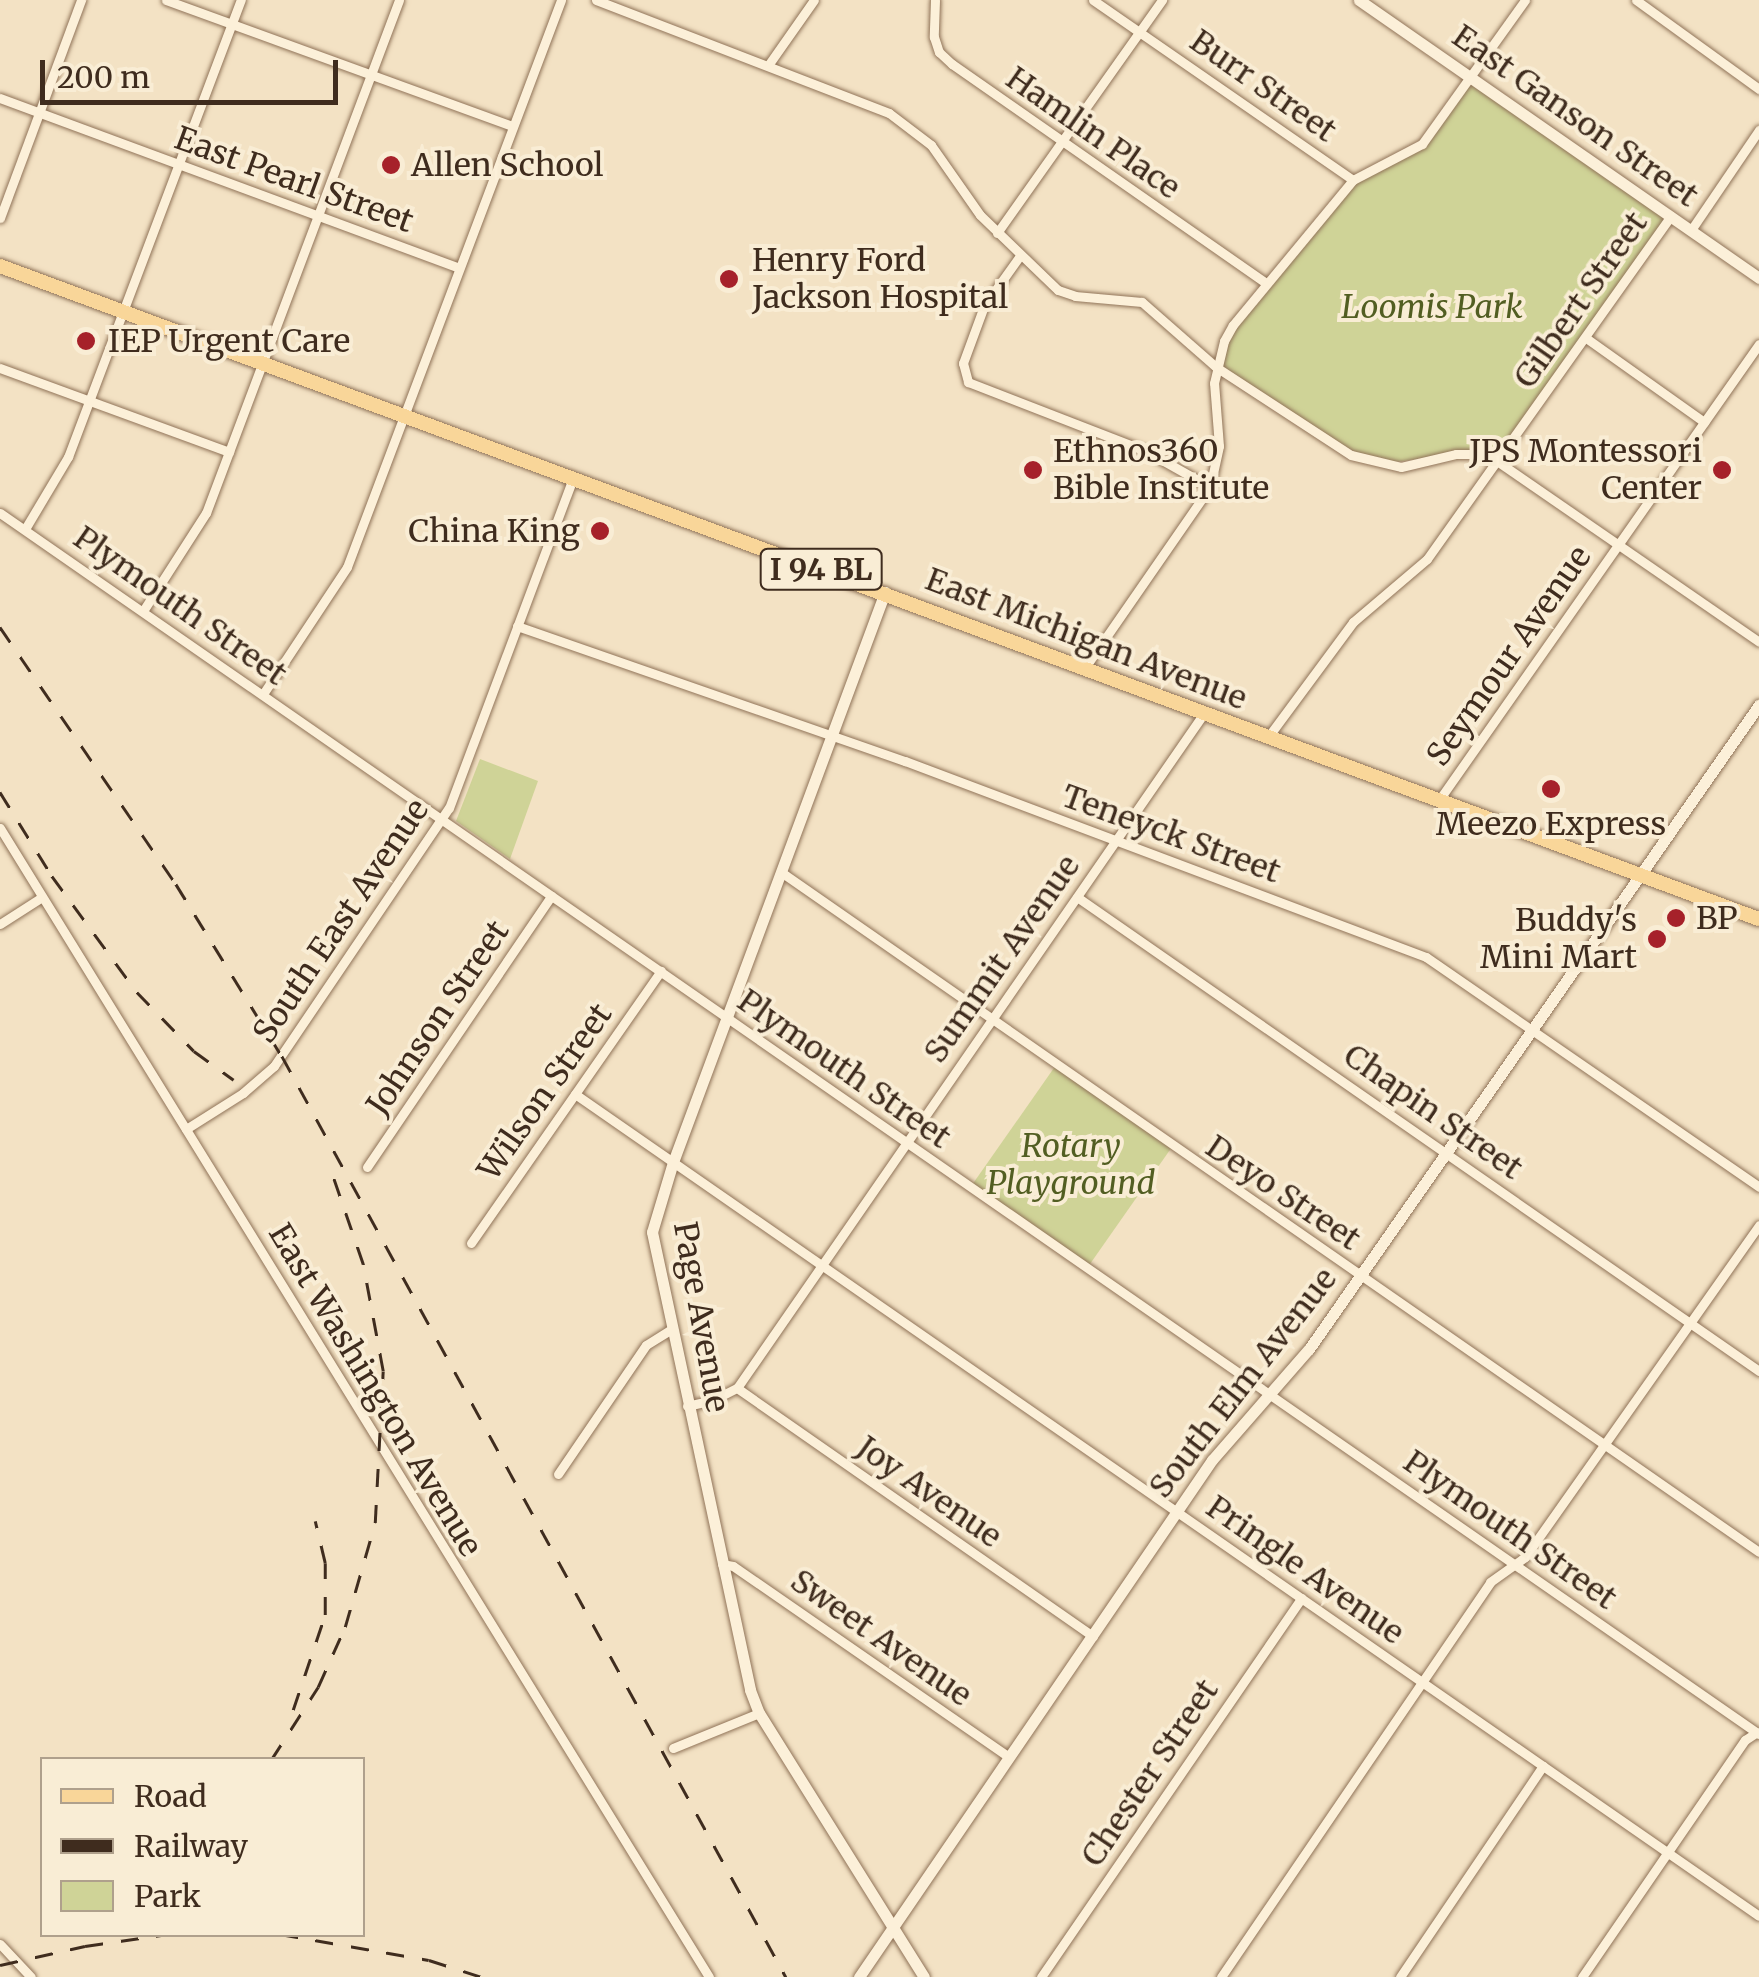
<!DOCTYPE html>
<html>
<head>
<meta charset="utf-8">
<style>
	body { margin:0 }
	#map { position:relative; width:1759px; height:1977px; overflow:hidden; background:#f3e2c4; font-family:Merriweather,serif }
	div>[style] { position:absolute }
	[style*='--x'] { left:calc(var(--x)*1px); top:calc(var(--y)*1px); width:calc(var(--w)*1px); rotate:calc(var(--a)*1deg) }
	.green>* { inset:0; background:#cfd397; transform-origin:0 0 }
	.roads { filter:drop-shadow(0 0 2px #907358) drop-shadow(0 0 2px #907358) }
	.street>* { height:9px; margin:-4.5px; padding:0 4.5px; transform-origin:4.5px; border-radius:4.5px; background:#fcf0d9 }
	.secondary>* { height:11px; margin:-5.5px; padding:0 5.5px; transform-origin:5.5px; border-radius:5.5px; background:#fcf0d9 }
	.primary>* { height:14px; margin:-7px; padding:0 7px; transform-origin:7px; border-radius:7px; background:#f9d699 }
	.rail>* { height:2.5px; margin-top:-1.25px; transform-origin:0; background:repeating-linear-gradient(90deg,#3f2c1e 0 18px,transparent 0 36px) }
	.dots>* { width:28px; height:28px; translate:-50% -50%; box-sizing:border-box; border:5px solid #f9edd5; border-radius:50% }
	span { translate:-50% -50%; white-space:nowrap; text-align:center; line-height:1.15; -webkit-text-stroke:8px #f9edd5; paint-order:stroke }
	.shield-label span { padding:2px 8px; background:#f9edd5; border:2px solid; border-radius:8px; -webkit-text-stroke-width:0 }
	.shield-label { font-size:30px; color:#3f2c1e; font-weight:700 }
	.street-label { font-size:32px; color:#3f2c1e }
	.poi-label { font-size:32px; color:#3f2c1e }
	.left { translate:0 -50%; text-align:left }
	.right { translate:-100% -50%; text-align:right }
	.park-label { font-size:32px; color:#525e22; font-style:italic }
	.legend { position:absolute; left:40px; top:1757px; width:325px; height:180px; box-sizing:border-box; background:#f9edd5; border:2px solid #afa08c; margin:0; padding:12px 18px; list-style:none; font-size:30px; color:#3f2c1e }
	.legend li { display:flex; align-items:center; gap:20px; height:50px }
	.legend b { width:50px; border:2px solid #afa08c }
	.scale { position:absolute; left:40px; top:60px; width:298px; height:45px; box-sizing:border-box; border:5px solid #3f2c1e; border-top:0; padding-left:12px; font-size:30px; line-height:35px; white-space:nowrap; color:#3f2c1e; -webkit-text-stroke:8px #f9edd5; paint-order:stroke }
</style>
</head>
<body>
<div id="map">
	<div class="green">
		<div style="clip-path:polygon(1471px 77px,1671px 216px,1497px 461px,1456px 454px,1380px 464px,1322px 436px,1216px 367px,1233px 325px,1353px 180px,1422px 144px)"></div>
		<div style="clip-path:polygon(480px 759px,538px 781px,510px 859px,456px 821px)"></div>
		<div style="left:1056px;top:1065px;width:142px;height:149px;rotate:35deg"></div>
	</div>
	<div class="roads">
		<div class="street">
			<div style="--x:166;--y:0;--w:369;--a:20"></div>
			<div style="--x:596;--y:0;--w:314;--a:21.1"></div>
			<div style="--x:889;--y:113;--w:53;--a:37.3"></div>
			<div style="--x:931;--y:145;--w:85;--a:55"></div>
			<div style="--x:980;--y:215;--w:108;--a:43.9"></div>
			<div style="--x:1058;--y:290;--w:18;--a:19"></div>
			<div style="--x:1075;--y:296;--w:67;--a:5.1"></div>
			<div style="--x:1142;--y:302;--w:98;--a:41.3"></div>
			<div style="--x:1216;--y:367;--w:161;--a:33.1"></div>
			<div style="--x:1351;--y:455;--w:51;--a:13.5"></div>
			<div style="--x:1401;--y:467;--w:57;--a:-13.3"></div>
			<div style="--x:1456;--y:454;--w:21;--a:0"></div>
			<div style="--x:1477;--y:454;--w:21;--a:19"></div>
			<div style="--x:1497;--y:461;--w:318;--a:34.6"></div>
			<div style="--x:935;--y:0;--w:37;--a:92"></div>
			<div style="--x:934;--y:37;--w:16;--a:72"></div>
			<div style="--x:939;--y:52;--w:18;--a:43"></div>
			<div style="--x:952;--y:64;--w:381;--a:34.9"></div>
			<div style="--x:1093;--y:0;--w:316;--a:34.7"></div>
			<div style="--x:1636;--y:0;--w:152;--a:35.9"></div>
			<div style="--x:769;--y:64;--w:78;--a:-54.9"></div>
			<div style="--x:0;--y:98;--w:489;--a:20.3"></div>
			<div style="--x:0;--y:218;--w:233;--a:-69.6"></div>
			<div style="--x:1691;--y:230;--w:121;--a:-55.8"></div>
			<div style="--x:997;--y:233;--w:286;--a:-54.7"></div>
			<div style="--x:1019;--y:257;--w:60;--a:125.5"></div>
			<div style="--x:984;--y:306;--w:61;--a:110.2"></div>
			<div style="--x:963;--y:363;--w:20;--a:75"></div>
			<div style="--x:968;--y:382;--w:191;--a:21.2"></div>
			<div style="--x:1146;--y:451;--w:73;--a:29.4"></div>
			<div style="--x:1586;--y:338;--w:145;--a:35.4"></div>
			<div style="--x:0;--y:368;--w:244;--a:20.1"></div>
			<div style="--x:0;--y:513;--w:2141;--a:34.77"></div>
			<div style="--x:25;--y:529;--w:84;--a:-59.2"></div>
			<div style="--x:68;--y:457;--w:489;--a:-69.3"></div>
			<div style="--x:143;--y:611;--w:117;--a:-57.3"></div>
			<div style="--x:206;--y:513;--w:548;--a:-69.38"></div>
			<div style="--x:517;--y:626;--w:411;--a:19.2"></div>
			<div style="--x:905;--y:761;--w:557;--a:20.62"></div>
			<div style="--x:1426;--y:957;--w:405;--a:34.6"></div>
			<div style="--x:1084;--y:669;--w:221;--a:-55.3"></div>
			<div style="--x:1210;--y:487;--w:42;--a:-77.6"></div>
			<div style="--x:1219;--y:446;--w:63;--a:-94.5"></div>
			<div style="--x:1214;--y:383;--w:43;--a:-76.6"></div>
			<div style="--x:1224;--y:341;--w:18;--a:-61"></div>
			<div style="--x:1233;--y:325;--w:188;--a:-50.4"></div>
			<div style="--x:1353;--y:180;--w:78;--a:-27.6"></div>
			<div style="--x:1422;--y:144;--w:177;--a:-54.4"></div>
			<div style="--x:263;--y:694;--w:152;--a:-56.5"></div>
			<div style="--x:347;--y:567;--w:606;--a:-69.32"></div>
			<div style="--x:1268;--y:737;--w:143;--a:-53.5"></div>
			<div style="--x:1353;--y:622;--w:97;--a:-40.4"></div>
			<div style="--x:1427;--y:559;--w:421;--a:-54.6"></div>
			<div style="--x:1439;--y:800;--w:557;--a:-54.94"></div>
			<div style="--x:0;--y:828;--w:1350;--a:58.32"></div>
			<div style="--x:781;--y:872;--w:1191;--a:34.81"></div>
			<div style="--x:1077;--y:897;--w:831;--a:34.8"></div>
			<div style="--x:0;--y:924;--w:50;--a:-32.7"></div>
			<div style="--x:575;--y:1094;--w:1441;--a:34.77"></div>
			<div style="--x:186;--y:1129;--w:67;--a:-32.3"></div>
			<div style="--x:243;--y:1093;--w:41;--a:-41.1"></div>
			<div style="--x:274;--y:1066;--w:312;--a:-55.9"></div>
			<div style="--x:449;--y:808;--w:353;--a:-69.4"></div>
			<div style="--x:367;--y:1167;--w:328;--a:-55.8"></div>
			<div style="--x:471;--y:1243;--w:332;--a:-55.1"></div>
			<div style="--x:737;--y:1388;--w:434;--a:34.9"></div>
			<div style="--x:687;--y:1406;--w:27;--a:-13"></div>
			<div style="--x:713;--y:1400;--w:27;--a:-27"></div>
			<div style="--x:737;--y:1388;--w:821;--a:-55.32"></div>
			<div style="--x:558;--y:1474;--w:156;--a:-55.7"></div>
			<div style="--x:646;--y:1345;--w:31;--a:-32"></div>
			<div style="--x:722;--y:1564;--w:11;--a:10"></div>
			<div style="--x:733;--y:1566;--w:336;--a:34.7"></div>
			<div style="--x:673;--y:1748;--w:93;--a:-22.1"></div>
			<div style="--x:0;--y:1944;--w:45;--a:46.8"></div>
			<div style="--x:1041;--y:1977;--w:460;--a:-55.5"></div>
			<div style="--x:1221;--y:1977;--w:478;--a:-55.7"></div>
			<div style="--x:1490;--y:1582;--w:43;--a:-35.5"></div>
			<div style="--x:1525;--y:1557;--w:406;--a:-54.8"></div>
			<div style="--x:1400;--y:1977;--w:255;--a:-55.9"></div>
			<div style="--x:1582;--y:1977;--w:288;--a:-55.5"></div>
			<div style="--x:1745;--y:1740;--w:14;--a:-34"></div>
		</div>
		<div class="secondary">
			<div style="--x:1359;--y:0;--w:487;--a:34.8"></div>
			<div style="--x:885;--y:592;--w:608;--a:110.4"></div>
			<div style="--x:673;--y:1162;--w:73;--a:106.7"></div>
			<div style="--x:652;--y:1232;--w:468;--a:77.9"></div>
			<div style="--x:750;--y:1690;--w:25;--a:69"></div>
			<div style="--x:759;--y:1713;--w:311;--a:58"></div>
			<div style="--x:859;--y:1977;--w:626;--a:-55.68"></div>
			<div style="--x:1212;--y:1460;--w:147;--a:-48.9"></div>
			<div style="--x:1309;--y:1349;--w:786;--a:-55.06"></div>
		</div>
		<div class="primary">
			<div style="--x:0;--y:266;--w:1876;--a:20.37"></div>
		</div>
	</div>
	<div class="rail">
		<div style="--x:0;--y:627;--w:311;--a:55.6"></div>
		<div style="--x:176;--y:884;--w:202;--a:58.4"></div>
		<div style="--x:282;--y:1056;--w:1050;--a:61.31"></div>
		<div style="--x:0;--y:792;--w:99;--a:58.2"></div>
		<div style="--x:52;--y:876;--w:144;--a:53.8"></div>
		<div style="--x:137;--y:992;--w:82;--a:46"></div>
		<div style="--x:194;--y:1051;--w:49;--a:35.9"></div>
		<div style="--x:293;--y:1710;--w:100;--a:-71.4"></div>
		<div style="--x:325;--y:1615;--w:52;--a:-90"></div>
		<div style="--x:325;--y:1563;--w:43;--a:-103.4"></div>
		<div style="--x:271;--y:1760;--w:87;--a:-57.2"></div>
		<div style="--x:318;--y:1687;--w:66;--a:-65.8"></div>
		<div style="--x:345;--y:1627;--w:108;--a:-73.9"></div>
		<div style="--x:375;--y:1523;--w:152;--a:-87"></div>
		<div style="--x:383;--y:1371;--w:109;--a:-100.6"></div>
		<div style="--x:363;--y:1264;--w:95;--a:-109"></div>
		<div style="--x:280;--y:1934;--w:151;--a:9.9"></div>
		<div style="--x:429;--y:1960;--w:56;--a:17.8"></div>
		<div style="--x:0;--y:1965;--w:87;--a:-12.6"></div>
		<div style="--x:85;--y:1946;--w:84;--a:-8.2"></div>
	</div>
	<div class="dots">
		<div style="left:391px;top:165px;background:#a6212a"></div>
		<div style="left:729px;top:279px;background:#a6212a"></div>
		<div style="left:86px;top:341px;background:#a6212a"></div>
		<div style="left:1033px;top:470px;background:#a6212a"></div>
		<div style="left:1722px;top:470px;background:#a6212a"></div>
		<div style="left:600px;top:531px;background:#a6212a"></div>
		<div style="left:1551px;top:789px;background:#a6212a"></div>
		<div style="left:1676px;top:918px;background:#a6212a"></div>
		<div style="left:1657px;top:939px;background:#a6212a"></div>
	</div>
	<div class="shield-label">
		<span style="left:821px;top:569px">I 94 BL</span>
	</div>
	<div class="street-label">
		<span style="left:1263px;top:86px;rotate:35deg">Burr Street</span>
		<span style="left:1575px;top:116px;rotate:35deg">East Ganson Street</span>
		<span style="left:1093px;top:133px;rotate:35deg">Hamlin Place</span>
		<span style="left:294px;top:180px;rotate:20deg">East Pearl Street</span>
		<span style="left:1581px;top:300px;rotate:-55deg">Gilbert Street</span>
		<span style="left:180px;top:606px;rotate:35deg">Plymouth Street</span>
		<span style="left:1086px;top:639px;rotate:21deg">East Michigan Avenue</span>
		<span style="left:1509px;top:656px;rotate:-55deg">Seymour Avenue</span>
		<span style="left:1171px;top:834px;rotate:20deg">Teneyck Street</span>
		<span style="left:341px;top:921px;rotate:-56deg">South East Avenue</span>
		<span style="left:1002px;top:959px;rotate:-55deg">Summit Avenue</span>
		<span style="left:438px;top:1018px;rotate:-56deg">Johnson Street</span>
		<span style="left:844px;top:1069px;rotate:35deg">Plymouth Street</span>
		<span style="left:545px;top:1092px;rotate:-55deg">Wilson Street</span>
		<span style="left:1433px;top:1112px;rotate:35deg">Chapin Street</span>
		<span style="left:1283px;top:1193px;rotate:34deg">Deyo Street</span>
		<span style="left:701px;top:1317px;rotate:80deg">Page Avenue</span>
		<span style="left:1243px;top:1383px;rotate:-52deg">South Elm Avenue</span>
		<span style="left:375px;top:1390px;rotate:59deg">East Washington Avenue</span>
		<span style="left:929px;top:1492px;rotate:35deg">Joy Avenue</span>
		<span style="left:1510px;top:1530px;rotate:35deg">Plymouth Street</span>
		<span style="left:1305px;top:1570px;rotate:35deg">Pringle Avenue</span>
		<span style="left:881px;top:1638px;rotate:35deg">Sweet Avenue</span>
		<span style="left:1150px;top:1773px;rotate:-56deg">Chester Street</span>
	</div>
	<div class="poi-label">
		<span class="left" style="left:411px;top:165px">Allen School</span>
		<span class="left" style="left:752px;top:279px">Henry Ford<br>Jackson Hospital</span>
		<span class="left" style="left:108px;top:341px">IEP Urgent Care</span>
		<span class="left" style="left:1053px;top:470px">Ethnos360<br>Bible Institute</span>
		<span class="right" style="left:1702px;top:470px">JPS Montessori<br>Center</span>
		<span class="right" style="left:580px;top:531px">China King</span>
		<span style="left:1551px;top:824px">Meezo Express</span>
		<span class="left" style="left:1696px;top:918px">BP</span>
		<span class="right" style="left:1637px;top:939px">Buddy's<br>Mini Mart</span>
	</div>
	<div class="park-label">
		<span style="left:1432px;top:307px">Loomis Park</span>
		<span style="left:1071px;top:1165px">Rotary<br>Playground</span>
	</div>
	<ul class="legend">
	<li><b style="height:12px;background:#f9d699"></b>Road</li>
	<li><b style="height:12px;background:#3f2c1e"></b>Railway</li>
	<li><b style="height:28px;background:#cfd397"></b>Park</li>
	</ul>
	<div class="scale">200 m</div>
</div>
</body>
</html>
